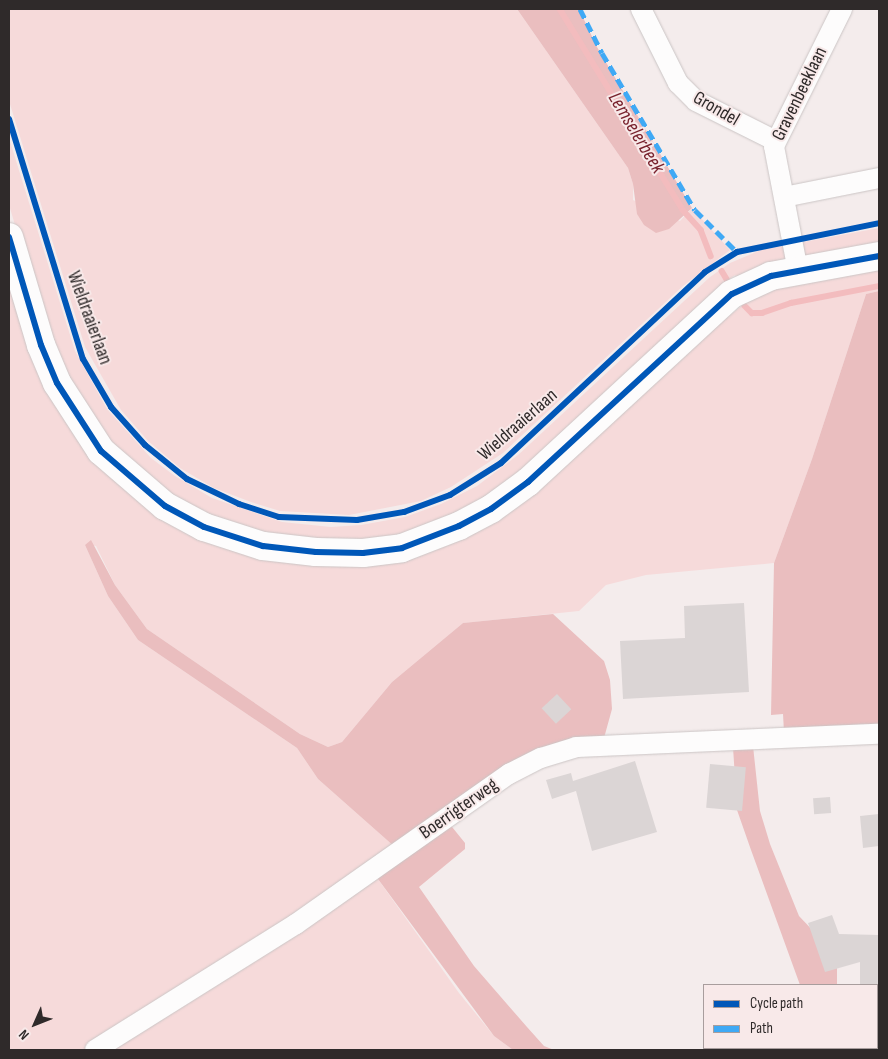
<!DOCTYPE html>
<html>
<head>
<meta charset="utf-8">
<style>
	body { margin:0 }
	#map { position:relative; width:888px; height:1059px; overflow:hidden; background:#f4ecec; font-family:"Sofia Sans Condensed",sans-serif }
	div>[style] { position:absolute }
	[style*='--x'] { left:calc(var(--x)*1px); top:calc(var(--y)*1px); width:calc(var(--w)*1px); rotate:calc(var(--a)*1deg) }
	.green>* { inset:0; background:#f6dada }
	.forest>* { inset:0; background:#eabebf }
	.stream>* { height:5.5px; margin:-2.75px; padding:0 2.75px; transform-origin:2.75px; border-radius:2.75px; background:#f3bcbe }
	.building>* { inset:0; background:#dbd5d5; transform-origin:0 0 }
	.roads { filter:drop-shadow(0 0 1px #cbc5c5) drop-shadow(0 0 1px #cbc5c5) }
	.street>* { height:20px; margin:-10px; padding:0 10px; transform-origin:10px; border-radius:10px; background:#fdfcfc }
	.secondary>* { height:28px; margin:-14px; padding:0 14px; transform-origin:14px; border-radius:14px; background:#fdfcfc }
	.quiet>* { height:5px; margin-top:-2.5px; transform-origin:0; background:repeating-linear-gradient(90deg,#3fa9f5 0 10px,transparent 0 15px) }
	.cycleway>* { height:6px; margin:-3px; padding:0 3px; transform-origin:3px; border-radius:3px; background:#0057b8 }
	span { translate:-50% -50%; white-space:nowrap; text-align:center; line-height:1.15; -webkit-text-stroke:4px #f8e9e9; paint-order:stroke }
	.street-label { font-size:19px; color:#2f2a2a }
	.water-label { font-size:20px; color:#79232e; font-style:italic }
	.frame { position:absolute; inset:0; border:10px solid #2f2a2a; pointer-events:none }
	.legend { position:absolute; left:703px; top:984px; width:175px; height:65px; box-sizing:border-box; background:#f8e9e9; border:1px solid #a89d9d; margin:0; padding:6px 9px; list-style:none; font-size:15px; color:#2f2a2a }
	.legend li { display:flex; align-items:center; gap:10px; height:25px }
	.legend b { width:25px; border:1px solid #a89d9d }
	.north { position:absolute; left:10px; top:999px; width:50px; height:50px; -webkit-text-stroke:4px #f8e9e9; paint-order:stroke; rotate:226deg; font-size:14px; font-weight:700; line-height:20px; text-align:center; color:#2f2a2a }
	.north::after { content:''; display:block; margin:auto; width:18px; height:22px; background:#2f2a2a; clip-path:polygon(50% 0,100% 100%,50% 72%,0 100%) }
</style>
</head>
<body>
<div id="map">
	<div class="green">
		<div style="clip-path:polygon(9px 9px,517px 9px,628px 168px,633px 184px,633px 200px,680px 221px,692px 208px,730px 250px,683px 286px,503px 453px,451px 487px,421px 501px,349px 515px,280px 511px,251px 502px,214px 488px,180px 468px,148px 441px,121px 410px,85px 347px,9px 101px)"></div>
		<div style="clip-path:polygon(9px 138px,75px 351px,107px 409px,151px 458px,175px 476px,212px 498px,282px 522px,331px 527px,361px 525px,405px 517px,441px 504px,477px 486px,518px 455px,710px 277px,730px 263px,761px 250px,879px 228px,879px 248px,739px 280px,735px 275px,721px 285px,506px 490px,430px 529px,361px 544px,246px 533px,172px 499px,96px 427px,52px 347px,9px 205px)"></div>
		<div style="clip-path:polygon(879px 266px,879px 291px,866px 294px,812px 459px,774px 563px,646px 575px,606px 585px,579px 611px,463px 623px,392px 682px,342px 742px,328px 747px,300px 734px,147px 629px,115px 585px,96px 546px,85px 545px,108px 596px,138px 640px,297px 748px,318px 779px,396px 848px,87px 1050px,9px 1050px,9px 267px,49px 387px,217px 543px,439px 545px,762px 290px)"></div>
		<div style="clip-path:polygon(375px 875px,459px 993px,494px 1036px,513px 1050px,108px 1050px)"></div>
	</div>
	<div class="forest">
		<div style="clip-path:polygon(517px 9px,579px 9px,597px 47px,692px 208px,669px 229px,656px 233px,644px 225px,637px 214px,633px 184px,628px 168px)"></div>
		<div style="clip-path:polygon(879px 291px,879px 729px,784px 732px,783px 714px,771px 715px,774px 563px,812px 459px,866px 294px)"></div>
		<div style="clip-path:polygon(91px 540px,115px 585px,147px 629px,300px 734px,328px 747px,342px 742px,392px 682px,463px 623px,553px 614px,604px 661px,610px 680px,612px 709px,604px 738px,580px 741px,396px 848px,318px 779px,297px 748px,138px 640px,108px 596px,85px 545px)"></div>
		<div style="clip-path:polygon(753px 746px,760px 811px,770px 844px,799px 916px,837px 956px,837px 985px,800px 985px,751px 850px,737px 810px,733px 747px)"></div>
		<div style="clip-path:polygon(448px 822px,465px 843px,465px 849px,419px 887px,474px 966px,527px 1027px,544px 1046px,554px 1050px,513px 1050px,494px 1036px,375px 875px)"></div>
		<div style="clip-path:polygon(752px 1048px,824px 1048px,721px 1050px)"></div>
	</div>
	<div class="stream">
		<div style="--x:560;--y:9;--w:236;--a:58.5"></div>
		<div style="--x:683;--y:210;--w:27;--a:48"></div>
		<div style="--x:701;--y:230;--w:28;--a:69"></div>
		<div style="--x:722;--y:271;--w:12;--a:59"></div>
		<div style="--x:745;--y:306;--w:10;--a:45"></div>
		<div style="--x:752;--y:313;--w:10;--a:0"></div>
		<div style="--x:762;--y:313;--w:31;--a:-19"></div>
		<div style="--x:791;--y:303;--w:90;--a:-10.9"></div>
	</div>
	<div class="building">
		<div style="clip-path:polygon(744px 603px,749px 692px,623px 699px,620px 641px,685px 638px,684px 606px)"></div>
		<div style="left:557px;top:694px;width:21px;height:21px;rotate:47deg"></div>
		<div style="clip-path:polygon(635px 761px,657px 832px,592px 851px,576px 791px,552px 799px,546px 780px,571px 773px,573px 781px)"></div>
		<div style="left:710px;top:764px;width:36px;height:44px;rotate:5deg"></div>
		<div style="left:830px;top:797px;width:16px;height:17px;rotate:86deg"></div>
		<div style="clip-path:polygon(879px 814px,879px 846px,863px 848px,860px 816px)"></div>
		<div style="clip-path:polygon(832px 915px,839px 934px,879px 935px,879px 985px,860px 985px,860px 962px,825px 972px,808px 923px)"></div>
	</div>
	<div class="roads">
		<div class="street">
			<div style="--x:641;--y:9;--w:83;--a:63.4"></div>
			<div style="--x:678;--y:83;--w:25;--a:45"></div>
			<div style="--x:696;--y:101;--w:89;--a:26.6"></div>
			<div style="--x:784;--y:197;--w:97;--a:-11.3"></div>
			<div style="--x:798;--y:271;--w:127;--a:-100.9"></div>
			<div style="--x:774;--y:146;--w:153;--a:-63.6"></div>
			<div style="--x:95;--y:1050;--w:237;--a:-32.1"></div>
			<div style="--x:296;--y:924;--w:261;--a:-35.2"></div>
			<div style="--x:509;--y:774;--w:36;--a:-27"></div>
			<div style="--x:541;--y:758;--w:37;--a:-17"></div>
			<div style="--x:576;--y:747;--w:303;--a:-2.5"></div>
		</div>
		<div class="secondary">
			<div style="--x:9;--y:237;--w:113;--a:73.5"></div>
			<div style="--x:41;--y:345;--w:41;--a:67.2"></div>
			<div style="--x:57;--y:383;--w:81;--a:57.1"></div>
			<div style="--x:101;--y:451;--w:84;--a:40.7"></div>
			<div style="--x:165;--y:506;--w:44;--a:28.3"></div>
			<div style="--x:204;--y:527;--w:62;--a:17.9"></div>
			<div style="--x:263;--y:546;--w:53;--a:6.5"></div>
			<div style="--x:316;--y:552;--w:47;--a:1.2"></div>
			<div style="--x:363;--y:553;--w:39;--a:-7"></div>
			<div style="--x:402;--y:548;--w:61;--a:-21.1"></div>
			<div style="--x:459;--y:526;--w:36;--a:-28"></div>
			<div style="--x:491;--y:509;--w:46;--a:-36.1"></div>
			<div style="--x:528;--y:482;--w:277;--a:-42.7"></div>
			<div style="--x:732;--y:294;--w:43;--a:-24.8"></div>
			<div style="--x:771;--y:276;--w:110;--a:-10.5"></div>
		</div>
	</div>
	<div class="quiet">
		<div style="--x:580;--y:9;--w:49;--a:63.4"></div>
		<div style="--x:602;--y:53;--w:182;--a:59.4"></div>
		<div style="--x:695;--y:210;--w:59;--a:45"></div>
	</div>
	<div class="cycleway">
		<div style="--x:9;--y:119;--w:251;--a:72.9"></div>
		<div style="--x:83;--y:359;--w:56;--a:59.7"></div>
		<div style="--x:111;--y:407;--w:51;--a:48.2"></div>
		<div style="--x:145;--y:445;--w:54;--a:39"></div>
		<div style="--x:187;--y:479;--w:58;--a:25.7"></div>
		<div style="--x:239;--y:504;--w:42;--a:18"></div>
		<div style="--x:279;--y:517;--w:78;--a:2.2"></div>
		<div style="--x:357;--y:520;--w:48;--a:-9.7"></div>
		<div style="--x:404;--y:512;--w:49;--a:-20.3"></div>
		<div style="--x:450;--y:495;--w:60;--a:-32.1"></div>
		<div style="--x:501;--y:463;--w:279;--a:-43.1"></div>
		<div style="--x:705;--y:272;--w:38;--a:-32"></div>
		<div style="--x:737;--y:252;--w:145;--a:-11.5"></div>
		<div style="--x:9;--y:237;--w:113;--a:73.5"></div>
		<div style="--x:41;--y:345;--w:41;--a:67.2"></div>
		<div style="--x:57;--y:383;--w:81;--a:57.1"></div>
		<div style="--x:101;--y:451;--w:84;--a:40.7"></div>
		<div style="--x:165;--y:506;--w:44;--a:28.3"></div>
		<div style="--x:204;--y:527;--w:62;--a:17.9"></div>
		<div style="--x:263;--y:546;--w:53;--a:6.5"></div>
		<div style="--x:316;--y:552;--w:47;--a:1.2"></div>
		<div style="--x:363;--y:553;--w:39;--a:-7"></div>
		<div style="--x:402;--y:548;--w:61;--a:-21.1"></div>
		<div style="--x:459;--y:526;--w:36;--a:-28"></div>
		<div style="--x:491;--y:509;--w:46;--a:-36.1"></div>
		<div style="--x:528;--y:482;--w:277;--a:-42.7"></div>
		<div style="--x:732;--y:294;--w:43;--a:-24.8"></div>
		<div style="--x:771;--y:276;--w:110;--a:-10.5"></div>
	</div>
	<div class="street-label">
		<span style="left:800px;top:94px;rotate:-64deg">Gravenbeeklaan</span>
		<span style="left:716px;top:109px;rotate:30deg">Grondel</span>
		<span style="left:89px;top:318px;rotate:70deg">Wieldraaierlaan</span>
		<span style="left:518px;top:425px;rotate:-41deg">Wieldraaierlaan</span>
		<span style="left:459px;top:809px;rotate:-35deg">Boerrigterweg</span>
	</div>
	<div class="water-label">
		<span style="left:636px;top:133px;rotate:59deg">Lemselerbeek</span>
	</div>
	<div class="frame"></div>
	<ul class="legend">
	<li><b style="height:6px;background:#0057b8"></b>Cycle path</li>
	<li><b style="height:6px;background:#3fa9f5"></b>Path</li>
	</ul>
	<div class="north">N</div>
</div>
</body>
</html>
